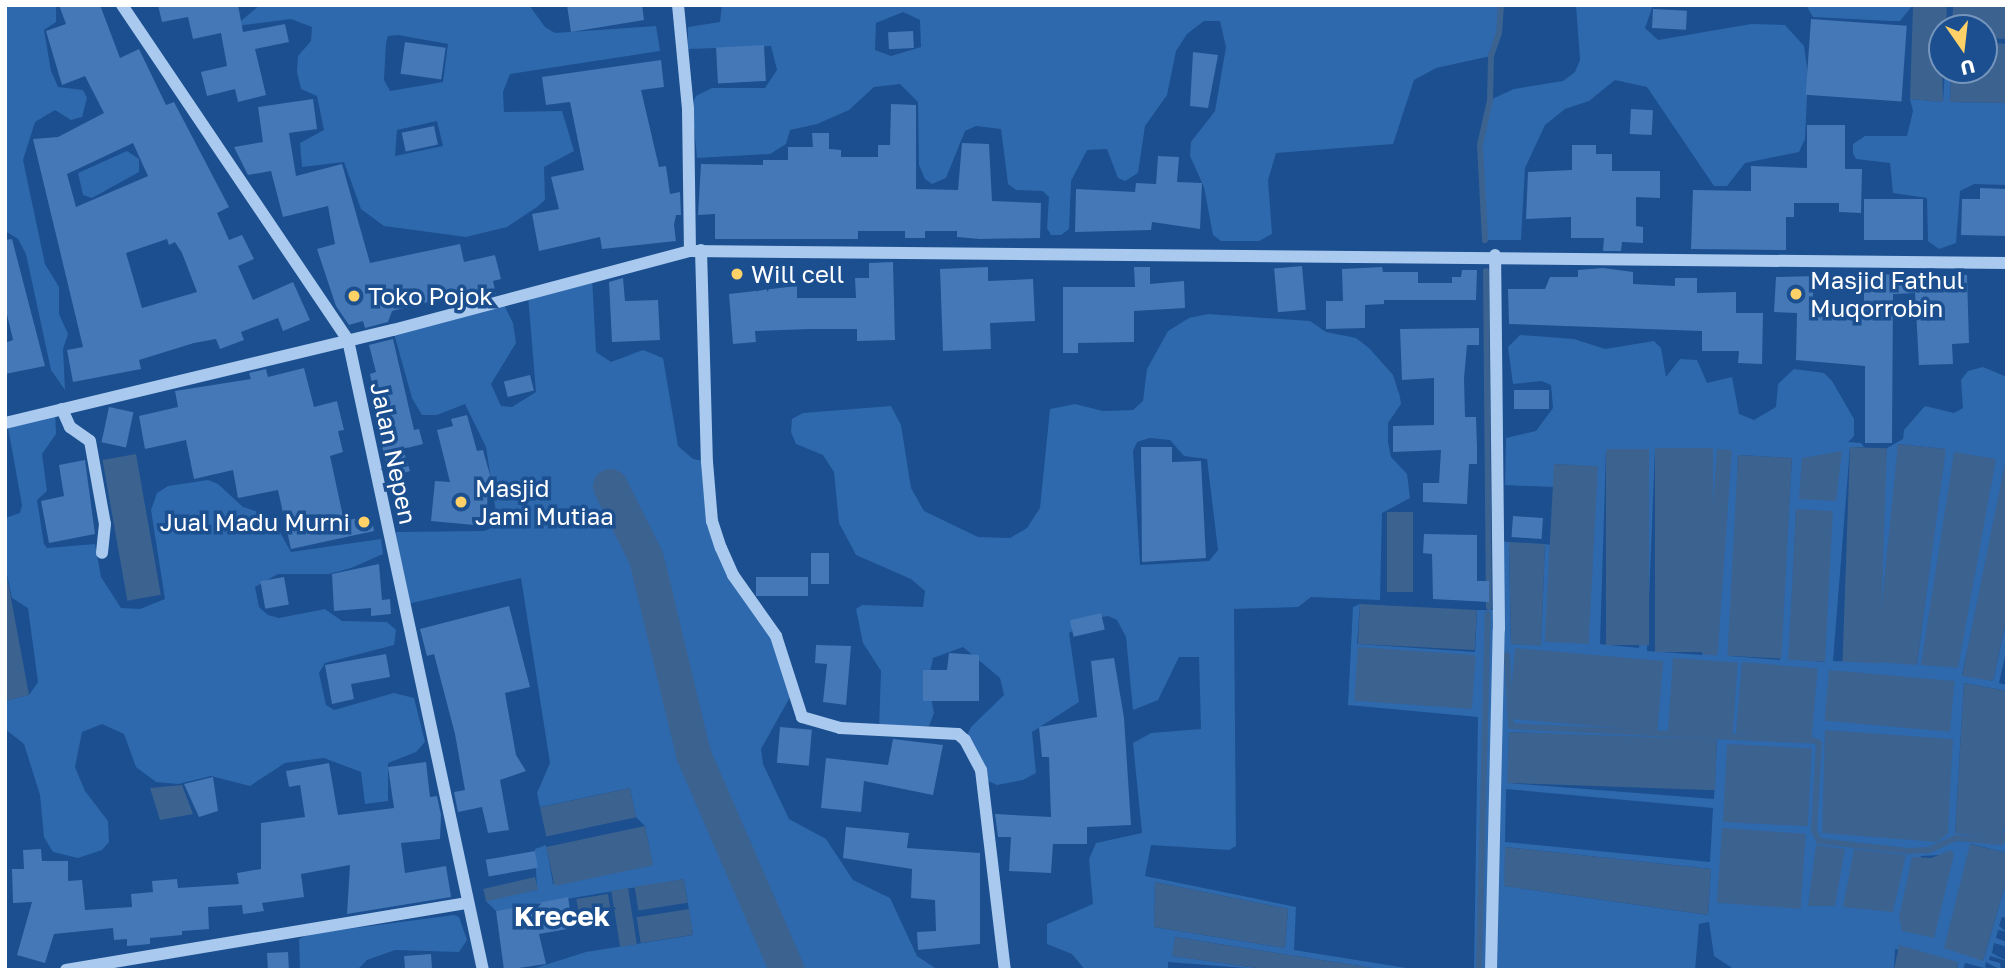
<!DOCTYPE html>
<html>
<head>
<meta charset="utf-8">
<style>
	body { margin:0 }
	#map { position:relative; width:2012px; height:975px; overflow:hidden; background:#1b4f8f; font-family:"Golos Text",sans-serif }
	div>[style] { position:absolute }
	[style*='--x'] { left:calc(var(--x)*1px); top:calc(var(--y)*1px); width:calc(var(--w)*1px); rotate:calc(var(--a)*1deg) }
	.green>* { inset:0; background:#2e69ad }
	.water>* { inset:0; background:#3c6290; transform-origin:0 0 }
	.stream>* { height:6px; margin:-3px; padding:0 3px; transform-origin:3px; border-radius:3px; background:#3c6290 }
	.river>* { height:35px; margin:-17.5px; padding:0 17.5px; transform-origin:17.5px; border-radius:17.5px; background:#3c6290 }
	.building>* { inset:0; background:#4478b7; transform-origin:0 0 }
	.minor>* { height:12px; margin:-6px; padding:0 6px; transform-origin:6px; border-radius:6px; background:#a9c9ee }
	.dots>* { width:19px; height:19px; translate:-50% -50%; box-sizing:border-box; border:4px solid #1b4f8f; border-radius:50% }
	span { translate:-50% -50%; white-space:nowrap; text-align:center; line-height:1.15; -webkit-text-stroke:7px #1b4f8f; paint-order:stroke }
	.poi-label { font-size:24px; color:#fff }
	.left { translate:0 -50%; text-align:left }
	.right { translate:-100% -50%; text-align:right }
	.street-label { font-size:24px; color:#fff }
	.quarter-label { font-size:28px; color:#fff; font-weight:700 }
	.frame { position:absolute; inset:0; border:7px solid #fff; pointer-events:none }
	.north { position:absolute; left:1928px; top:14px; width:70px; height:70px; box-sizing:border-box; background:#1b4f8f; border:2px solid #7695bc; border-radius:50%; rotate:166deg; font-size:19px; font-weight:700; line-height:28px; text-align:center; color:#fff }
	.north::after { content:''; display:block; margin:auto; width:24px; height:32px; background:#ffd166; clip-path:polygon(50% 0,100% 100%,50% 72%,0 100%) }
</style>
</head>
<body>
<div id="map">
	<div class="green">
		<div style="clip-path:polygon(5px 5px,56px 5px,56px 22px,44px 30px,51px 71px,58px 87px,83px 90px,87px 98px,82px 117px,71px 120px,55px 110px,35px 122px,23px 160px,45px 264px,59px 287px,59px 314px,68px 334px,63px 349px,65px 390px,51px 370px,26px 254px,18px 239px,5px 231px)"></div>
		<div style="clip-path:polygon(evenodd,260px 5px,529px 5px,545px 27px,555px 33px,656px 26px,660px 51px,510px 74px,503px 92px,504px 112px,562px 111px,574px 151px,544px 167px,545px 200px,537px 207px,507px 227px,466px 237px,384px 226px,361px 209px,344px 162px,302px 167px,300px 143px,324px 130px,317px 96px,301px 89px,297px 72px,298px 56px,311px 41px,312px 27px,291px 19px,235px 26px,260px 5px,398px 35px,448px 44px,443px 82px,390px 91px,384px 80px,386px 43px,388px 36px,398px 35px,260px 5px,437px 121px,443px 146px,395px 156px,397px 130px,437px 121px)"></div>
		<div style="clip-path:polygon(evenodd,722px 5px,1502px 5px,1499px 33px,1491px 56px,1436px 68px,1414px 80px,1393px 144px,1276px 153px,1268px 180px,1272px 234px,1259px 241px,1221px 241px,1213px 235px,1204px 187px,1190px 156px,1191px 142px,1215px 111px,1226px 47px,1220px 21px,1204px 21px,1187px 34px,1176px 51px,1167px 95px,1145px 126px,1138px 173px,1125px 181px,1118px 178px,1107px 149px,1087px 150px,1071px 181px,1069px 229px,1061px 235px,1051px 235px,1047px 228px,1049px 197px,1043px 191px,1016px 190px,1008px 184px,1001px 129px,976px 126px,965px 131px,946px 178px,932px 184px,925px 179px,919px 165px,918px 102px,900px 84px,874px 87px,849px 110px,817px 124px,790px 130px,786px 144px,770px 154px,697px 158px,692px 105px,696px 96px,712px 88px,765px 88px,777px 70px,771px 46px,688px 49px,688px 27px,720px 22px,722px 5px,903px 12px,920px 20px,921px 47px,891px 56px,875px 50px,876px 23px,903px 12px)"></div>
		<div style="clip-path:polygon(1576px 5px,1653px 5px,1645px 28px,1658px 40px,1751px 24px,1785px 25px,1804px 46px,1808px 74px,1805px 139px,1799px 152px,1745px 163px,1727px 186px,1714px 186px,1647px 87px,1615px 80px,1589px 101px,1565px 109px,1545px 125px,1525px 168px,1521px 240px,1485px 240px,1480px 145px,1490px 100px,1514px 89px,1563px 81px,1575px 72px,1580px 60px)"></div>
		<div style="clip-path:polygon(1806px 5px,1913px 5px,1900px 21px,1891px 21px,1813px 17px)"></div>
		<div style="clip-path:polygon(1945px 70px,1951px 70px,1950px 102px,2007px 103px,2007px 185px,1974px 184px,1960px 191px,1956px 243px,1939px 249px,1928px 241px,1927px 198px,1893px 193px,1890px 163px,1856px 159px,1853px 153px,1853px 144px,1865px 136px,1907px 136px,1913px 111px,1910px 99px,1943px 102px)"></div>
		<div style="clip-path:polygon(127px 151px,139px 159px,139px 172px,92px 198px,83px 195px,78px 173px)"></div>
		<div style="clip-path:polygon(592px 276px,596px 352px,611px 362px,643px 350px,663px 358px,678px 446px,693px 459px,707px 462px,721px 548px,771px 624px,790px 697px,761px 749px,763px 764px,789px 819px,826px 839px,853px 880px,890px 898px,917px 956px,938px 970px,529px 970px,586px 952px,693px 935px,684px 879px,496px 911px,485px 900px,537px 890px,535px 849px,546px 845px,553px 884px,653px 865px,645px 826px,636px 817px,630px 788px,540px 807px,537px 793px,550px 763px,521px 578px,403px 605px,391px 537px,397px 532px,484px 531px,498px 525px,486px 447px,465px 404px,437px 415px,422px 415px,412px 398px,393px 330px,502px 301px,513px 323px,516px 343px,491px 384px,501px 406px,512px 407px,536px 392px,528px 296px)"></div>
		<div style="clip-path:polygon(evenodd,1208px 314px,1310px 321px,1326px 332px,1356px 338px,1369px 348px,1393px 375px,1400px 397px,1401px 404px,1388px 423px,1388px 442px,1391px 457px,1407px 474px,1410px 498px,1382px 513px,1380px 600px,1311px 597px,1298px 607px,1234px 609px,1236px 846px,1229px 850px,1151px 845px,1145px 876px,1296px 907px,1294px 950px,1419px 970px,1385px 970px,1175px 937px,1173px 956px,1271px 970px,1168px 962px,1168px 970px,1085px 970px,1072px 954px,1047px 944px,1047px 924px,1093px 904px,1089px 859px,1096px 843px,1142px 833px,1133px 743px,1151px 733px,1201px 729px,1199px 657px,1179px 657px,1158px 700px,1133px 710px,1126px 637px,1117px 620px,1108px 616px,1092px 619px,1069px 633px,1079px 702px,1032px 732px,1036px 773px,1023px 780px,997px 785px,982px 778px,965px 740px,971px 727px,1004px 695px,1000px 678px,963px 647px,933px 658px,928px 682px,934px 713px,929px 726px,879px 730px,881px 671px,863px 643px,856px 609px,862px 605px,923px 607px,925px 591px,911px 579px,856px 555px,839px 523px,834px 472px,823px 455px,796px 444px,791px 432px,792px 419px,803px 413px,891px 406px,901px 425px,911px 488px,924px 511px,978px 537px,1010px 538px,1027px 528px,1040px 508px,1050px 409px,1075px 404px,1103px 411px,1133px 410px,1143px 401px,1147px 369px,1168px 331px,1189px 318px,1208px 314px,1150px 438px,1170px 440px,1184px 456px,1207px 459px,1218px 550px,1209px 561px,1140px 565px,1133px 451px,1137px 442px,1150px 438px,1208px 314px,1155px 882px,1288px 909px,1285px 948px,1154px 927px,1155px 882px)"></div>
		<div style="clip-path:polygon(evenodd,1520px 335px,1574px 339px,1605px 349px,1654px 341px,1661px 348px,1666px 377px,1680px 359px,1697px 360px,1707px 383px,1732px 377px,1739px 414px,1754px 420px,1776px 407px,1778px 384px,1794px 369px,1824px 373px,1832px 381px,1854px 419px,1854px 436px,1848px 442px,1861px 443px,1864px 447px,1850px 447px,1833px 661px,1869px 662px,1887px 448px,1903px 439px,1904px 430px,1925px 406px,1954px 413px,1963px 408px,1961px 380px,1968px 371px,1983px 367px,2007px 377px,2007px 463px,1962px 675px,1993px 681px,2007px 616px,2007px 648px,1999px 683px,2007px 685px,2007px 691px,1964px 683px,1955px 832px,1999px 840px,2007px 822px,2007px 853px,1971px 844px,1983px 961px,2007px 879px,2007px 918px,2002px 917px,1999px 926px,2007px 932px,1998px 930px,1996px 938px,2007px 942px,2007px 947px,1994px 943px,1992px 953px,2007px 961px,1990px 956px,1989px 960px,2000px 963px,2001px 970px,1986px 962px,1985px 967px,1992px 970px,1965px 963px,1963px 970px,1957px 970px,1958px 963px,1895px 949px,1894px 970px,1735px 970px,1714px 956px,1709px 922px,1699px 924px,1695px 970px,1474px 970px,1478px 717px,1348px 705px,1353px 607px,1360px 604px,1357px 644px,1475px 652px,1477px 610px,1493px 610px,1498px 541px,1509px 542px,1511px 644px,1541px 645px,1545px 544px,1551px 545px,1547px 642px,1598px 467px,1555px 464px,1553px 487px,1505px 485px,1506px 438px,1536px 431px,1553px 408px,1551px 385px,1542px 381px,1513px 384px,1508px 347px,1520px 335px,1898px 444px,1945px 449px,1917px 665px,1898px 444px,1520px 335px,1655px 449px,1713px 449px,1702px 655px,1647px 651px,1655px 449px,1520px 335px,1606px 450px,1649px 450px,1639px 648px,1600px 644px,1606px 450px,1520px 335px,1738px 455px,1792px 458px,1780px 660px,1730px 656px,1738px 455px,1520px 335px,1796px 510px,1825px 661px,1824px 662px,1789px 659px,1796px 510px,1520px 335px,1509px 732px,1717px 741px,1714px 799px,1508px 783px,1509px 732px,1520px 335px,1506px 789px,1713px 808px,1710px 862px,1505px 842px,1506px 789px,1520px 335px,1505px 847px,1711px 869px,1708px 915px,1505px 886px,1505px 847px,1520px 335px,1940px 855px,1899px 916px,1921px 856px,1940px 855px)"></div>
		<div style="clip-path:polygon(55px 411px,56px 434px,42px 454px,47px 491px,37px 500px,44px 544px,47px 548px,95px 544px,101px 577px,121px 608px,140px 609px,165px 599px,151px 510px,157px 493px,168px 486px,208px 480px,218px 484px,243px 507px,271px 516px,291px 552px,381px 539px,383px 554px,351px 568px,329px 574px,278px 574px,255px 587px,259px 607px,268px 615px,279px 618px,325px 609px,342px 621px,387px 622px,396px 630px,394px 645px,325px 663px,319px 673px,326px 705px,334px 710px,394px 693px,414px 698px,425px 742px,416px 752px,388px 763px,388px 801px,365px 804px,361px 772px,324px 758px,285px 763px,250px 786px,211px 776px,178px 784px,156px 782px,136px 767px,124px 734px,102px 724px,82px 732px,75px 767px,85px 791px,108px 821px,109px 842px,102px 850px,78px 858px,53px 852px,44px 837px,40px 795px,24px 744px,5px 729px,5px 701px,29px 695px,38px 682px,28px 608px,12px 598px,5px 566px,5px 518px,20px 513px,22px 505px,7px 422px)"></div>
		<div style="clip-path:polygon(454px 915px,459px 917px,467px 940px,459px 952px,395px 950px,367px 960px,357px 970px,300px 970px,299px 939px,310px 934px)"></div>
	</div>
	<div class="water">
		<div style="clip-path:polygon(1913px 5px,1947px 5px,1946px 28px,1942px 28px,1943px 102px,1910px 99px)"></div>
		<div style="clip-path:polygon(1953px 5px,2007px 5px,2007px 39px,1984px 38px,1984px 28px,1952px 28px)"></div>
		<div style="clip-path:polygon(1984px 42px,2007px 44px,2007px 103px,1950px 102px,1951px 70px,1984px 70px)"></div>
		<div style="clip-path:polygon(1898px 444px,1946px 449px,1917px 665px,1876px 662px)"></div>
		<div style="left:1850px;top:447px;width:37px;height:215px;rotate:2deg"></div>
		<div style="left:1655px;top:448px;width:58px;height:204px"></div>
		<div style="left:1606px;top:449px;width:43px;height:196px"></div>
		<div style="left:1717px;top:449px;width:15px;height:206px;rotate:4deg"></div>
		<div style="clip-path:polygon(1842px 451px,1836px 501px,1799px 499px,1802px 458px)"></div>
		<div style="clip-path:polygon(1954px 452px,1996px 459px,1958px 668px,1921px 665px)"></div>
		<div style="left:136px;top:454px;width:143px;height:34px;rotate:80deg"></div>
		<div style="left:1738px;top:455px;width:54px;height:201px;rotate:3deg"></div>
		<div style="clip-path:polygon(2005px 463px,2007px 616px,1993px 681px,1962px 676px)"></div>
		<div style="left:1554px;top:464px;width:44px;height:178px;rotate:3deg"></div>
		<div style="left:1796px;top:509px;width:37px;height:151px;rotate:3deg"></div>
		<div style="left:1387px;top:512px;width:26px;height:80px"></div>
		<div style="clip-path:polygon(1509px 542px,1545px 544px,1541px 646px,1511px 644px)"></div>
		<div style="clip-path:polygon(5px 566px,29px 695px,5px 701px)"></div>
		<div style="left:1360px;top:604px;width:117px;height:40px;rotate:3deg"></div>
		<div style="left:1358px;top:647px;width:118px;height:54px;rotate:4deg"></div>
		<div style="left:1515px;top:648px;width:149px;height:71px;rotate:5deg"></div>
		<div style="left:1673px;top:658px;width:65px;height:73px;rotate:4deg"></div>
		<div style="left:1742px;top:662px;width:76px;height:72px;rotate:5deg"></div>
		<div style="left:1829px;top:670px;width:126px;height:51px;rotate:5deg"></div>
		<div style="clip-path:polygon(1964px 683px,2007px 691px,2007px 822px,1999px 840px,1955px 833px)"></div>
		<div style="clip-path:polygon(1825px 730px,1953px 739px,1948px 834px,1937px 842px,1822px 833px)"></div>
		<div style="left:1509px;top:732px;width:208px;height:51px;rotate:2deg"></div>
		<div style="left:1727px;top:744px;width:85px;height:78px;rotate:3deg"></div>
		<div style="clip-path:polygon(182px 785px,193px 814px,160px 820px,150px 788px)"></div>
		<div style="left:630px;top:788px;width:30px;height:92px;rotate:78deg"></div>
		<div style="left:645px;top:826px;width:40px;height:101px;rotate:78deg"></div>
		<div style="left:1722px;top:828px;width:84px;height:75px;rotate:4deg"></div>
		<div style="clip-path:polygon(1970px 844px,2007px 853px,2007px 879px,1983px 961px,1944px 948px)"></div>
		<div style="clip-path:polygon(1816px 845px,1845px 849px,1835px 906px,1808px 906px)"></div>
		<div style="clip-path:polygon(1505px 847px,1711px 869px,1708px 915px,1504px 886px)"></div>
		<div style="clip-path:polygon(1854px 849px,1906px 855px,1893px 912px,1843px 907px)"></div>
		<div style="clip-path:polygon(1951px 850px,1954px 855px,1934px 938px,1902px 931px,1899px 917px,1912px 857px,1931px 858px)"></div>
		<div style="left:535px;top:877px;width:13px;height:53px;rotate:77deg"></div>
		<div style="left:684px;top:879px;width:24px;height:50px;rotate:81deg"></div>
		<div style="clip-path:polygon(1155px 882px,1288px 909px,1285px 948px,1154px 927px)"></div>
		<div style="left:628px;top:888px;width:57px;height:17px;rotate:81deg"></div>
		<div style="left:608px;top:894px;width:18px;height:32px;rotate:81deg"></div>
		<div style="left:689px;top:909px;width:26px;height:53px;rotate:81deg"></div>
		<div style="clip-path:polygon(1175px 937px,1385px 970px,1271px 970px,1172px 956px)"></div>
		<div style="clip-path:polygon(1899px 945px,1958px 962px,1957px 970px,1894px 970px)"></div>
	</div>
	<div class="stream">
		<div style="--x:1485;--y:240;--w:95;--a:-93"></div>
		<div style="--x:1480;--y:145;--w:46;--a:-77.5"></div>
		<div style="--x:1490;--y:100;--w:44;--a:-88.7"></div>
		<div style="--x:1491;--y:56;--w:24;--a:-71"></div>
		<div style="--x:1499;--y:33;--w:28;--a:-86"></div>
		<div style="--x:1486;--y:271;--w:336;--a:89.5"></div>
		<div style="--x:1507;--y:655;--w:71;--a:86.8"></div>
		<div style="--x:1511;--y:726;--w:304;--a:2.8"></div>
		<div style="--x:1815;--y:741;--w:4;--a:27"></div>
		<div style="--x:1819;--y:743;--w:87;--a:93.3"></div>
		<div style="--x:1814;--y:830;--w:12;--a:66"></div>
		<div style="--x:1819;--y:841;--w:90;--a:6.4"></div>
		<div style="--x:1908;--y:851;--w:21;--a:-3"></div>
		<div style="--x:1929;--y:850;--w:30;--a:-24"></div>
		<div style="--x:1956;--y:838;--w:45;--a:5.1"></div>
		<div style="--x:2001;--y:842;--w:12;--a:-59"></div>
		<div style="--x:1479;--y:970;--w:356;--a:-88.6"></div>
	</div>
	<div class="river">
		<div style="--x:610;--y:486;--w:80;--a:63.4"></div>
		<div style="--x:646;--y:558;--w:202;--a:76.5"></div>
		<div style="--x:693;--y:754;--w:236;--a:66.5"></div>
	</div>
	<div class="building">
		<div style="clip-path:polygon(evenodd,59px 5px,100px 5px,120px 58px,139px 49px,166px 105px,174px 102px,229px 207px,217px 213px,229px 240px,242px 235px,254px 259px,238px 266px,253px 300px,293px 282px,310px 320px,283px 331px,278px 318px,241px 332px,244px 340px,220px 349px,216px 339px,194px 343px,139px 360px,141px 369px,73px 382px,67px 350px,83px 347px,33px 139px,58px 137px,104px 113px,85px 76px,62px 85px,46px 31px,66px 24px,59px 5px,133px 143px,148px 176px,76px 207px,67px 174px,133px 143px,59px 5px,167px 239px,169px 245px,175px 242px,182px 253px,197px 292px,142px 308px,126px 253px,167px 239px)"></div>
		<div style="clip-path:polygon(158px 5px,238px 5px,243px 32px,285px 24px,289px 42px,255px 49px,266px 95px,238px 102px,235px 89px,207px 96px,201px 72px,227px 66px,221px 33px,193px 39px,188px 17px,162px 22px)"></div>
		<div style="clip-path:polygon(567px 5px,642px 5px,644px 20px,571px 32px)"></div>
		<div style="left:1653px;top:9px;width:34px;height:19px;rotate:3deg"></div>
		<div style="left:1811px;top:19px;width:96px;height:76px;rotate:4deg"></div>
		<div style="left:913px;top:31px;width:17px;height:25px;rotate:87deg"></div>
		<div style="left:405px;top:42px;width:41px;height:32px;rotate:8deg"></div>
		<div style="left:764px;top:45px;width:36px;height:48px;rotate:87deg"></div>
		<div style="clip-path:polygon(1193px 52px,1218px 55px,1208px 108px,1190px 106px)"></div>
		<div style="clip-path:polygon(661px 60px,664px 87px,641px 90px,659px 167px,666px 166px,670px 194px,680px 192px,681px 215px,676px 215px,674px 225px,676px 241px,602px 249px,600px 237px,539px 251px,532px 214px,559px 209px,551px 177px,584px 170px,570px 102px,546px 105px,542px 77px)"></div>
		<div style="clip-path:polygon(313px 99px,317px 129px,289px 133px,296px 176px,342px 164px,370px 263px,460px 244px,464px 262px,495px 255px,501px 279px,493px 281px,496px 294px,436px 300px,392px 311px,388px 322px,365px 328px,363px 321px,349px 325px,336px 306px,317px 249px,335px 244px,328px 206px,283px 217px,271px 171px,248px 175px,234px 147px,263px 142px,258px 107px)"></div>
		<div style="clip-path:polygon(891px 104px,916px 105px,916px 189px,958px 190px,962px 143px,989px 144px,992px 201px,1041px 203px,1040px 238px,980px 239px,957px 237px,957px 231px,925px 231px,925px 238px,905px 238px,905px 231px,858px 231px,858px 239px,715px 239px,715px 214px,698px 215px,701px 164px,763px 165px,763px 160px,788px 160px,788px 147px,813px 147px,812px 133px,829px 133px,829px 149px,841px 150px,841px 157px,878px 157px,878px 145px,890px 145px)"></div>
		<div style="left:1631px;top:109px;width:22px;height:25px;rotate:3deg"></div>
		<div style="clip-path:polygon(1807px 125px,1845px 125px,1845px 169px,1862px 169px,1861px 213px,1839px 212px,1839px 203px,1794px 203px,1794px 217px,1786px 217px,1786px 250px,1691px 249px,1693px 190px,1751px 191px,1751px 166px,1807px 168px)"></div>
		<div style="left:434px;top:126px;width:19px;height:33px;rotate:78deg"></div>
		<div style="clip-path:polygon(1572px 145px,1596px 145px,1596px 154px,1612px 154px,1612px 171px,1660px 171px,1660px 198px,1636px 197px,1636px 226px,1643px 227px,1643px 243px,1622px 242px,1621px 251px,1603px 251px,1604px 238px,1571px 238px,1571px 217px,1526px 219px,1528px 172px,1572px 170px)"></div>
		<div style="clip-path:polygon(1158px 156px,1179px 157px,1177px 182px,1202px 183px,1200px 229px,1152px 222px,1151px 230px,1075px 232px,1076px 189px,1135px 192px,1136px 183px,1156px 184px)"></div>
		<div style="clip-path:polygon(1980px 188px,2007px 189px,2007px 236px,1961px 235px,1962px 199px,1980px 199px)"></div>
		<div style="left:1864px;top:199px;width:59px;height:41px"></div>
		<div style="clip-path:polygon(12px 239px,45px 366px,5px 374px,5px 343px,13px 340px,5px 306px,5px 240px)"></div>
		<div style="clip-path:polygon(893px 262px,895px 340px,857px 341px,857px 329px,810px 329px,755px 331px,756px 342px,733px 344px,729px 294px,797px 286px,797px 298px,856px 298px,855px 278px,869px 278px,869px 263px)"></div>
		<div style="left:1302px;top:266px;width:44px;height:28px;rotate:85deg"></div>
		<div style="clip-path:polygon(988px 267px,988px 281px,1033px 279px,1035px 321px,990px 323px,991px 349px,943px 351px,940px 269px)"></div>
		<div style="clip-path:polygon(1134px 267px,1150px 267px,1150px 284px,1184px 281px,1185px 308px,1134px 311px,1134px 342px,1078px 343px,1078px 353px,1063px 353px,1063px 287px,1135px 287px)"></div>
		<div style="clip-path:polygon(1382px 267px,1383px 272px,1418px 272px,1418px 283px,1452px 283px,1452px 277px,1461px 277px,1462px 270px,1477px 270px,1476px 300px,1384px 300px,1384px 304px,1365px 305px,1365px 328px,1326px 329px,1326px 301px,1343px 301px,1342px 269px)"></div>
		<div style="clip-path:polygon(1603px 268px,1633px 272px,1633px 284px,1675px 286px,1675px 278px,1697px 278px,1697px 293px,1736px 292px,1736px 313px,1763px 313px,1762px 364px,1738px 363px,1739px 351px,1702px 351px,1702px 331px,1509px 324px,1508px 289px,1545px 289px,1550px 277px,1578px 277px,1578px 270px)"></div>
		<div style="clip-path:polygon(1911px 274px,1967px 275px,1969px 343px,1952px 344px,1953px 364px,1919px 365px,1915px 293px,1893px 294px,1892px 443px,1865px 443px,1865px 366px,1796px 360px,1797px 313px,1774px 312px,1776px 277px,1814px 276px,1812px 312px,1864px 313px,1864px 275px)"></div>
		<div style="clip-path:polygon(623px 278px,625px 301px,658px 300px,660px 340px,612px 342px,609px 282px)"></div>
		<div style="clip-path:polygon(1479px 328px,1479px 345px,1467px 345px,1464px 378px,1465px 417px,1476px 417px,1477px 447px,1477px 464px,1469px 464px,1467px 504px,1423px 502px,1423px 483px,1439px 483px,1441px 450px,1393px 452px,1393px 426px,1434px 425px,1434px 378px,1402px 380px,1400px 329px)"></div>
		<div style="clip-path:polygon(393px 339px,414px 430px,419px 429px,423px 444px,403px 449px,410px 471px,391px 477px,380px 440px,384px 439px,370px 374px,376px 372px,369px 345px)"></div>
		<div style="clip-path:polygon(304px 368px,314px 407px,337px 401px,344px 430px,338px 431px,343px 452px,330px 456px,344px 521px,371px 515px,374px 531px,291px 549px,278px 490px,238px 498px,233px 470px,194px 479px,186px 440px,145px 449px,139px 416px,178px 407px,175px 391px,251px 379px,249px 373px,266px 369px,268px 377px)"></div>
		<div style="left:530px;top:375px;width:16px;height:27px;rotate:76deg"></div>
		<div style="left:1549px;top:390px;width:19px;height:35px;rotate:90deg"></div>
		<div style="left:109px;top:407px;width:25px;height:36px;rotate:12deg"></div>
		<div style="clip-path:polygon(467px 415px,477px 451px,483px 450px,490px 475px,485px 526px,431px 521px,435px 481px,450px 482px,437px 430px,453px 426px,451px 419px)"></div>
		<div style="clip-path:polygon(1141px 447px,1172px 447px,1172px 462px,1201px 461px,1206px 558px,1142px 562px)"></div>
		<div style="clip-path:polygon(85px 460px,95px 534px,49px 543px,41px 501px,64px 496px,59px 465px)"></div>
		<div style="left:1513px;top:516px;width:30px;height:21px;rotate:4deg"></div>
		<div style="clip-path:polygon(1424px 534px,1477px 535px,1477px 581px,1489px 581px,1489px 602px,1433px 599px,1432px 554px,1423px 553px)"></div>
		<div style="left:829px;top:553px;width:31px;height:18px;rotate:90deg"></div>
		<div style="clip-path:polygon(379px 564px,382px 600px,390px 599px,391px 614px,371px 616px,371px 608px,334px 611px,332px 574px)"></div>
		<div style="left:284px;top:577px;width:28px;height:24px;rotate:80deg"></div>
		<div style="left:756px;top:577px;width:52px;height:19px"></div>
		<div style="clip-path:polygon(509px 606px,530px 687px,505px 693px,516px 755px,526px 771px,500px 780px,509px 830px,488px 833px,482px 807px,458px 812px,454px 792px,465px 790px,455px 734px,434px 654px,427px 656px,420px 629px)"></div>
		<div style="left:1101px;top:613px;width:17px;height:32px;rotate:77deg"></div>
		<div style="clip-path:polygon(816px 645px,851px 646px,846px 705px,823px 702px,827px 664px,815px 663px)"></div>
		<div style="clip-path:polygon(949px 653px,979px 655px,979px 701px,923px 701px,923px 670px,947px 670px)"></div>
		<div style="clip-path:polygon(386px 654px,390px 677px,351px 684px,354px 699px,332px 704px,325px 665px)"></div>
		<div style="clip-path:polygon(1114px 658px,1124px 718px,1131px 825px,1087px 827px,1087px 844px,1053px 844px,1051px 873px,1009px 871px,1011px 837px,998px 837px,995px 814px,1051px 817px,1049px 757px,1042px 757px,1039px 727px,1097px 717px,1091px 661px)"></div>
		<div style="left:780px;top:727px;width:32px;height:36px;rotate:5deg"></div>
		<div style="clip-path:polygon(893px 739px,943px 745px,933px 795px,864px 781px,861px 812px,821px 808px,826px 758px,888px 765px)"></div>
		<div style="clip-path:polygon(426px 762px,430px 797px,437px 796px,441px 815px,440px 839px,401px 843px,405px 873px,446px 866px,451px 897px,347px 914px,350px 865px,301px 874px,304px 897px,262px 903px,264px 911px,243px 914px,242px 905px,208px 907px,209px 929px,182px 931px,182px 935px,150px 938px,150px 944px,127px 946px,127px 939px,114px 940px,113px 928px,54px 934px,45px 963px,17px 955px,32px 902px,13px 903px,12px 869px,24px 869px,23px 850px,41px 849px,42px 861px,68px 861px,68px 881px,82px 880px,85px 910px,132px 907px,131px 894px,153px 892px,152px 881px,177px 879px,178px 888px,239px 884px,237px 873px,261px 869px,261px 823px,305px 817px,300px 785px,289px 787px,286px 771px,329px 763px,338px 815px,394px 808px,388px 767px)"></div>
		<div style="clip-path:polygon(213px 777px,218px 811px,199px 817px,184px 784px)"></div>
		<div style="clip-path:polygon(846px 827px,909px 833px,907px 848px,980px 853px,980px 944px,918px 950px,917px 932px,936px 931px,935px 900px,911px 898px,912px 869px,843px 858px)"></div>
		<div style="left:535px;top:851px;width:17px;height:50px;rotate:80deg"></div>
		<div style="clip-path:polygon(568px 897px,573px 928px,539px 934px,546px 964px,504px 970px,496px 911px)"></div>
		<div style="left:288px;top:952px;width:18px;height:21px;rotate:87deg"></div>
		<div style="left:431px;top:954px;width:16px;height:27px;rotate:86deg"></div>
	</div>
	<div class="minor">
		<div style="--x:122;--y:5;--w:404;--a:56"></div>
		<div style="--x:348;--y:340;--w:644;--a:77.91"></div>
		<div style="--x:678;--y:5;--w:104;--a:84.5"></div>
		<div style="--x:688;--y:109;--w:142;--a:89.2"></div>
		<div style="--x:701;--y:250;--w:212;--a:88.4"></div>
		<div style="--x:707;--y:462;--w:59;--a:85.2"></div>
		<div style="--x:712;--y:521;--w:28;--a:72"></div>
		<div style="--x:721;--y:548;--w:30;--a:66"></div>
		<div style="--x:733;--y:575;--w:75;--a:54.8"></div>
		<div style="--x:776;--y:636;--w:85;--a:72.2"></div>
		<div style="--x:802;--y:717;--w:40;--a:16"></div>
		<div style="--x:840;--y:728;--w:118;--a:2.9"></div>
		<div style="--x:958;--y:734;--w:9;--a:41"></div>
		<div style="--x:965;--y:740;--w:34;--a:62"></div>
		<div style="--x:981;--y:770;--w:201;--a:83.2"></div>
		<div style="--x:62;--y:409;--w:20;--a:66"></div>
		<div style="--x:70;--y:427;--w:24;--a:35"></div>
		<div style="--x:90;--y:441;--w:84;--a:79.8"></div>
		<div style="--x:105;--y:524;--w:29;--a:96"></div>
		<div style="--x:5;--y:423;--w:399;--a:-13.5"></div>
		<div style="--x:393;--y:330;--w:307;--a:-14.9"></div>
		<div style="--x:690;--y:251;--w:1317;--a:0.52"></div>
		<div style="--x:66;--y:970;--w:407;--a:-9.5"></div>
		<div style="--x:1491;--y:970;--w:341;--a:-88.7"></div>
		<div style="--x:1499;--y:629;--w:374;--a:-90.6"></div>
	</div>
	<div class="dots">
		<div style="left:737px;top:274px;background:#ffd166"></div>
		<div style="left:1796px;top:294px;background:#ffd166"></div>
		<div style="left:354px;top:296px;background:#ffd166"></div>
		<div style="left:461px;top:502px;background:#ffd166"></div>
		<div style="left:364px;top:522px;background:#ffd166"></div>
	</div>
	<div class="poi-label">
		<span class="left" style="left:751px;top:274px">Will cell</span>
		<span class="left" style="left:1810px;top:294px">Masjid Fathul<br>Muqorrobin</span>
		<span class="left" style="left:368px;top:296px">Toko Pojok</span>
		<span class="left" style="left:475px;top:502px">Masjid<br>Jami Mutiaa</span>
		<span class="right" style="left:350px;top:522px">Jual Madu Murni</span>
	</div>
	<div class="street-label">
		<span style="left:394px;top:453px;rotate:78deg">Jalan Nepen</span>
	</div>
	<div class="quarter-label">
		<span style="left:562px;top:916px">Krecek</span>
	</div>
	<div class="frame"></div>
	<div class="north">U</div>
</div>
</body>
</html>
